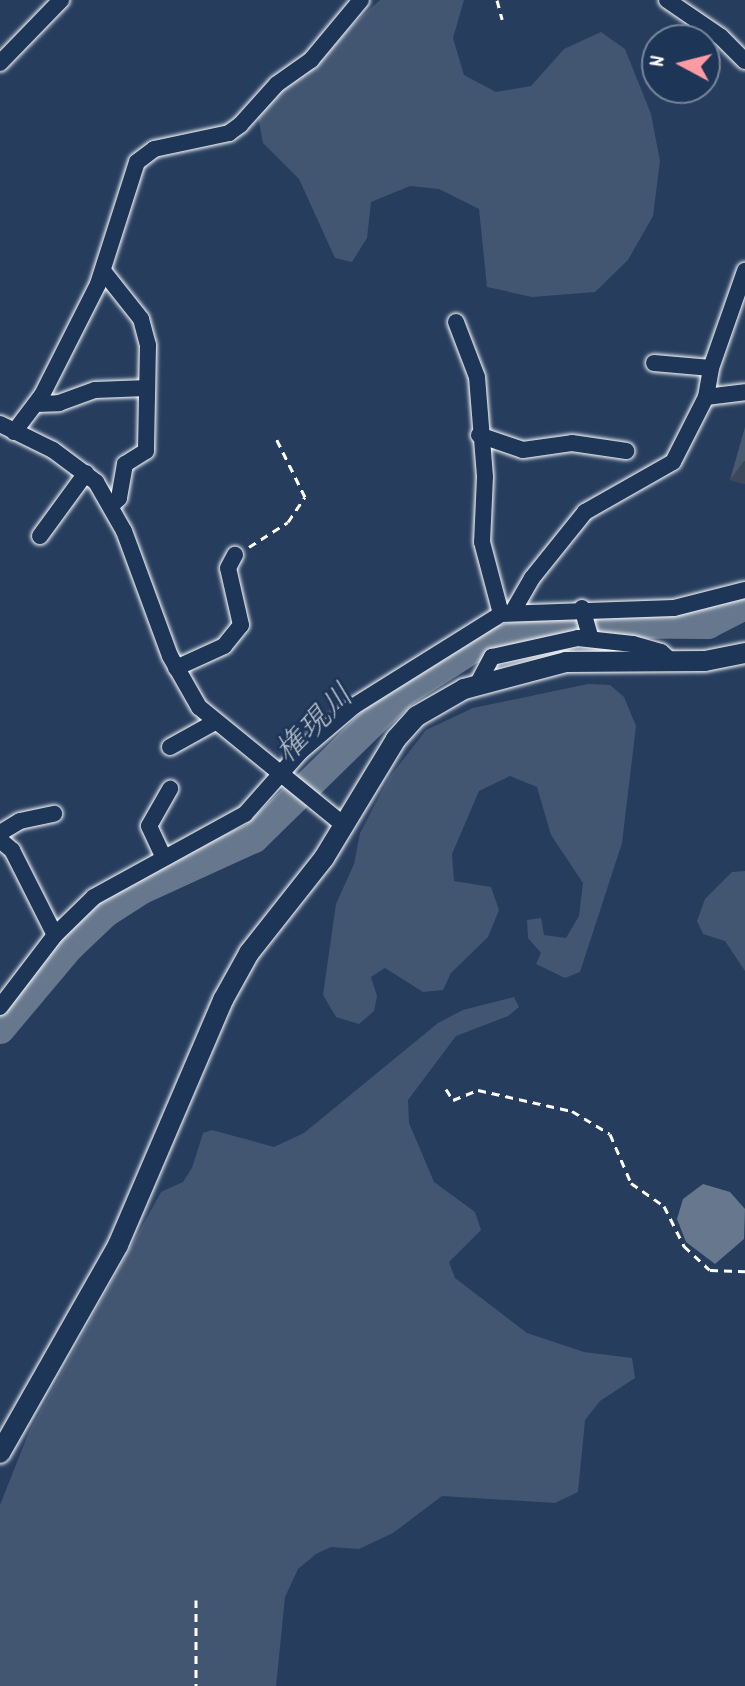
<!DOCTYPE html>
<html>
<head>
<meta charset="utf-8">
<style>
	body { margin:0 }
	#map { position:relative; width:745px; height:1686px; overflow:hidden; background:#263d5e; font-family:Dekko,"Klee One",sans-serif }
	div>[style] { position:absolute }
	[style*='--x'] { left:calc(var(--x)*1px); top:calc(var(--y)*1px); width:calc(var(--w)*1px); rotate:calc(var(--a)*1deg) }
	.green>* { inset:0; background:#425672 }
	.water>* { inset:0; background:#67788e }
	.river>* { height:30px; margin:-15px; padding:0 15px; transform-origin:15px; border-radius:15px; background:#67788e }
	.path>* { height:3px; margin-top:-1.5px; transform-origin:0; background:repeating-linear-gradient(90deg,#fff 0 8px,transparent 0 14px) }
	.roads { filter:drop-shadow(0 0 2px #fff) drop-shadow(0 0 2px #fff) }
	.minor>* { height:16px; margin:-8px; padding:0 8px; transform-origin:8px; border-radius:8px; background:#1d3557 }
	.tertiary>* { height:20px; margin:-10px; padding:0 10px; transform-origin:10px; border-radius:10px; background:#1d3557 }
	.wall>* { inset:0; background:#49596f }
	.shaded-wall>* { inset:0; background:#3c485a }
	span { translate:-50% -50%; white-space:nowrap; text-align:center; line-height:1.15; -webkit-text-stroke:6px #1d3557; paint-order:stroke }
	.water-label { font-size:32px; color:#bbc2cc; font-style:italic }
	.north { position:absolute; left:641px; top:24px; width:80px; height:80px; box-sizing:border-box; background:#1d3557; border:2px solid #77869a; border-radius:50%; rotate:277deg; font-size:22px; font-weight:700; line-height:32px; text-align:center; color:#fff }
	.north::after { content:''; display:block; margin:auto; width:28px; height:36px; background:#ff9aa2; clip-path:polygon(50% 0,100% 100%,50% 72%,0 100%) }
</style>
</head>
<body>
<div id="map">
	<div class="green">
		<div style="clip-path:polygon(380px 0,464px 0,453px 38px,464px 75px,496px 92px,531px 86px,564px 49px,601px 32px,625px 49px,651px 114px,660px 161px,653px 216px,628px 260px,595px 292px,532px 297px,487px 287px,479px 209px,439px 189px,410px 186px,371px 202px,367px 238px,352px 262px,335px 258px,299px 179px,263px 143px,258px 117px,270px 92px,310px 64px)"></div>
		<div style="clip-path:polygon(588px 684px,610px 685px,624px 697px,636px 726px,622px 843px,580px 972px,565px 978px,536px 964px,541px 953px,528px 938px,527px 920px,541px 918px,544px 935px,566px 938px,579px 916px,583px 883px,551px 835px,537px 787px,510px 776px,479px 791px,452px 854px,454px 881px,491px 887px,499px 910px,488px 937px,451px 973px,443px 990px,423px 992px,385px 968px,371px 977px,377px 996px,374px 1011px,359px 1024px,336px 1017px,323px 995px,336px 904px,354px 864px,360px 833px,389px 778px,426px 730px,473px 708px)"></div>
		<div style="clip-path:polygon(745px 871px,745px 971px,725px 941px,703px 934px,697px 921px,705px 899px,732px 872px)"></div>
		<div style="clip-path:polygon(514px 997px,519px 1007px,508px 1016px,456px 1036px,408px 1100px,409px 1123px,434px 1182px,475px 1212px,481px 1230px,449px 1262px,455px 1278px,527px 1333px,584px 1352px,632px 1358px,635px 1378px,600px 1401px,585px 1420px,578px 1492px,555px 1503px,442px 1496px,393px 1533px,359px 1549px,331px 1547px,316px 1554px,298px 1569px,285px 1597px,276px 1686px,0 1686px,0 1505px,29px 1432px,161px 1192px,183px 1182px,192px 1168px,203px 1133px,212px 1130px,274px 1147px,304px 1133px,438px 1023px,463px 1010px)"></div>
	</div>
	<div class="water">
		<div style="clip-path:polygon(703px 1184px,730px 1192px,745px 1209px,744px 1239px,715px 1264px,686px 1242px,677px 1219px,683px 1199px)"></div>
	</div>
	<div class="river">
		<div style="--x:0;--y:1029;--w:109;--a:-49.9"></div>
		<div style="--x:70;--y:946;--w:50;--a:-43.4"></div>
		<div style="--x:106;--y:912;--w:43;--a:-32.6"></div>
		<div style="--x:142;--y:889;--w:123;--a:-24.5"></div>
		<div style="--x:254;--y:838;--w:207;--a:-44.4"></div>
		<div style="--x:402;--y:693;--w:86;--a:-32.2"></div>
		<div style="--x:475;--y:647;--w:96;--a:-14.5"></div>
		<div style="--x:568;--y:623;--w:140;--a:0.4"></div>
		<div style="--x:708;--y:624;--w:42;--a:-27.2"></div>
	</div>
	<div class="path">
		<div style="--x:497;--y:0;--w:20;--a:75"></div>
		<div style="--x:249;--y:547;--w:46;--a:-32.7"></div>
		<div style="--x:288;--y:522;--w:30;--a:-56"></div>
		<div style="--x:305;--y:497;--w:68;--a:-116.2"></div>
		<div style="--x:446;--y:1089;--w:13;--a:58"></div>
		<div style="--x:453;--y:1100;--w:27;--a:-22"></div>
		<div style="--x:478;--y:1090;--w:96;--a:12.6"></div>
		<div style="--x:572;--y:1111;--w:44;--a:31.2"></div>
		<div style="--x:610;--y:1134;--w:53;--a:66.8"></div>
		<div style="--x:631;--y:1183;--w:40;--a:34.9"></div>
		<div style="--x:664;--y:1206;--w:45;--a:63.4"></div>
		<div style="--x:684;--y:1246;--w:35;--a:43"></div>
		<div style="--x:710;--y:1270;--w:35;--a:2"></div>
		<div style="--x:196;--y:1600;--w:86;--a:90"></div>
	</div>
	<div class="roads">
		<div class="minor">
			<div style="--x:667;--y:0;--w:65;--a:34.4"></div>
			<div style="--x:721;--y:37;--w:34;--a:45"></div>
			<div style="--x:0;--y:63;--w:88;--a:-45.9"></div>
			<div style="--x:103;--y:271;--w:61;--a:51.6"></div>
			<div style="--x:141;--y:319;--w:27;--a:75"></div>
			<div style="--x:148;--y:345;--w:106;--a:91.1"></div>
			<div style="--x:146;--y:451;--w:25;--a:148"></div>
			<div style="--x:125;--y:464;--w:35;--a:100"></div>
			<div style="--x:119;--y:498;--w:10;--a:135"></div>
			<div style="--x:456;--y:322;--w:59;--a:69.1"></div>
			<div style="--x:477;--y:377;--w:100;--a:85.4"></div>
			<div style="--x:485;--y:477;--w:65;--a:92.6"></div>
			<div style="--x:482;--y:542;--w:74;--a:75.2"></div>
			<div style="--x:654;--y:363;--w:57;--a:5"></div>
			<div style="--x:706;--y:397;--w:29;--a:-80"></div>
			<div style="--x:711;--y:368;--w:103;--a:-70.7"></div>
			<div style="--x:36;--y:404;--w:23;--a:-2"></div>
			<div style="--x:59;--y:403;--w:38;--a:-20"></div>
			<div style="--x:95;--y:390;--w:52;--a:-2.2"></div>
			<div style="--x:0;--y:424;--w:59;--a:26.1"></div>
			<div style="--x:53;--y:450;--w:54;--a:36.7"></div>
			<div style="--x:96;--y:482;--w:56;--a:60.3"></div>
			<div style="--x:124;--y:531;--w:133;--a:69.8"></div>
			<div style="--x:170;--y:656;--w:59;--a:60.4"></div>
			<div style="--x:199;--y:707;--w:188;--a:39.2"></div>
			<div style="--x:14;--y:432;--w:46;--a:-52.9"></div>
			<div style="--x:42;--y:395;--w:124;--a:-63.2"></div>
			<div style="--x:98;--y:284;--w:128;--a:-72.3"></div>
			<div style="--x:137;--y:162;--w:21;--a:-37"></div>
			<div style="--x:154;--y:149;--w:77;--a:-12"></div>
			<div style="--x:229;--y:133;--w:14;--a:-36"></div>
			<div style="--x:240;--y:125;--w:55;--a:-47.9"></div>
			<div style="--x:277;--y:84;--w:42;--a:-35.2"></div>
			<div style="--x:311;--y:60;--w:78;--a:-50.2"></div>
			<div style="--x:479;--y:435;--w:46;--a:18.8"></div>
			<div style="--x:523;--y:450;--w:49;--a:-8.1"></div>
			<div style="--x:572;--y:443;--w:55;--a:8.4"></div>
			<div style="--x:40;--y:536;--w:78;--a:-53.9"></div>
			<div style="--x:582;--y:608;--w:32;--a:74"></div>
			<div style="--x:513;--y:611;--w:38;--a:-60"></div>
			<div style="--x:532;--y:578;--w:85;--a:-51.2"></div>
			<div style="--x:585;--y:512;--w:101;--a:-29.6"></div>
			<div style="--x:673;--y:462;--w:73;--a:-63.1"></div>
			<div style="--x:706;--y:397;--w:39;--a:-7"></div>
			<div style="--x:176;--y:668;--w:53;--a:-24.6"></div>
			<div style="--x:224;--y:646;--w:27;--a:-51"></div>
			<div style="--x:241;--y:625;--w:58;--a:-102.8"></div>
			<div style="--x:228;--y:568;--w:15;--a:-62"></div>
			<div style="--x:477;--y:685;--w:32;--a:-62"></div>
			<div style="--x:492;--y:657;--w:88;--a:-12.5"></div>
			<div style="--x:578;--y:638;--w:55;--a:6.2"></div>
			<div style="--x:633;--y:644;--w:29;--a:16"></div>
			<div style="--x:661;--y:652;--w:15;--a:42"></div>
			<div style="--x:170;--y:747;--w:51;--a:-29.1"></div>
			<div style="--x:0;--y:833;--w:23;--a:-31"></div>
			<div style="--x:20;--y:821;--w:35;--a:-12"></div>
			<div style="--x:0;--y:840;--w:16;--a:40"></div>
			<div style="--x:12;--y:850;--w:95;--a:63.2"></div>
			<div style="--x:163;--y:856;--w:33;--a:-115"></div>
			<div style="--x:149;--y:826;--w:43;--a:-60.4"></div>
			<div style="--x:0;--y:1007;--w:91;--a:-52.6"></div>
			<div style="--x:55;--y:935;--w:54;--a:-44.3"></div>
			<div style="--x:94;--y:897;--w:172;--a:-28.8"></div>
			<div style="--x:245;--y:814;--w:83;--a:-48.4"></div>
			<div style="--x:300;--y:752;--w:71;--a:-40.4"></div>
			<div style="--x:354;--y:706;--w:173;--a:-32"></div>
			<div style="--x:501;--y:614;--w:173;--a:-2"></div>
			<div style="--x:674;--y:608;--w:73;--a:-14.2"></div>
		</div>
		<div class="tertiary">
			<div style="--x:0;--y:1453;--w:239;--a:-60.4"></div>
			<div style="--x:118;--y:1245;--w:267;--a:-66.8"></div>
			<div style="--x:223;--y:1000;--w:54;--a:-61"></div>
			<div style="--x:249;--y:953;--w:121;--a:-51.7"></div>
			<div style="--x:324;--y:858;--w:139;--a:-58.8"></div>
			<div style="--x:396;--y:739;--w:31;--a:-48"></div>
			<div style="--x:417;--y:716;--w:54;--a:-29.9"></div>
			<div style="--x:464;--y:689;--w:106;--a:-14.8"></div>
			<div style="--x:566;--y:662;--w:139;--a:-0.4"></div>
			<div style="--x:705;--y:661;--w:41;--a:-11.3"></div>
		</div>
	</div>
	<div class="wall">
		<div style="clip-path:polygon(745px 427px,745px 484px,730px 480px)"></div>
	</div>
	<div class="shaded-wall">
		<div style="clip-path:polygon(744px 461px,745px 461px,745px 484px,730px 480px)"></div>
	</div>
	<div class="water-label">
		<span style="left:317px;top:726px;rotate:-45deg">権現川</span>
	</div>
	<div class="north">N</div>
</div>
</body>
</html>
